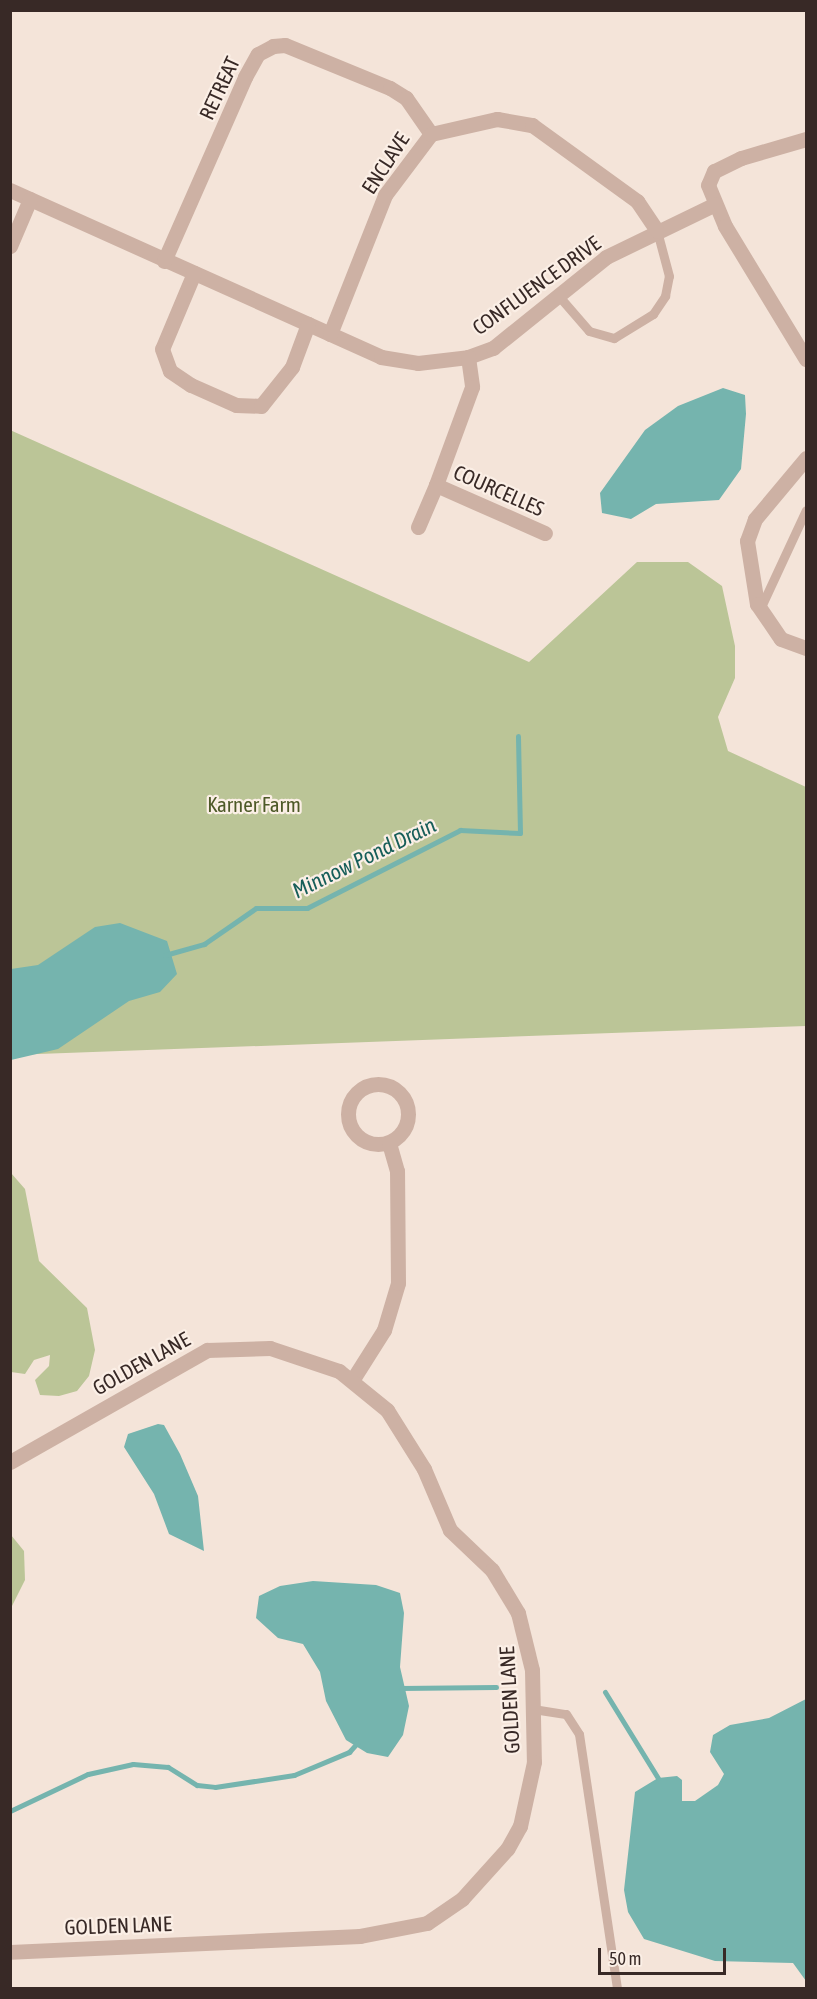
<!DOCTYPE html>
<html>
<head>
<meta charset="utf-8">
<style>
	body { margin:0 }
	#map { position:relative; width:817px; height:1999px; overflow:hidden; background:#f4e4d9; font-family:"Asap Condensed",sans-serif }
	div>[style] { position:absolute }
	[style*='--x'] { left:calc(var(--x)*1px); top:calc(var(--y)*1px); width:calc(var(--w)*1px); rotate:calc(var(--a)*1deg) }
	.green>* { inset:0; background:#bbc597 }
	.water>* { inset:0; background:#75b4ae }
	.stream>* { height:5px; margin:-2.5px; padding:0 2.5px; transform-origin:2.5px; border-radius:2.5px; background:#75b4ae }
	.lane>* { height:9px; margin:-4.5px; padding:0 4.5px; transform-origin:4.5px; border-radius:4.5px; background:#cdb1a4 }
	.street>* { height:15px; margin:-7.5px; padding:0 7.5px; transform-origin:7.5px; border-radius:7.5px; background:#cdb1a4 }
	.street>.ring { margin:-7.5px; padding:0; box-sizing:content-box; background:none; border:15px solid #cdb1a4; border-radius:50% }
	span { translate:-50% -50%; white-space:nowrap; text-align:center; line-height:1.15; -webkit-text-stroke:4.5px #fbefe6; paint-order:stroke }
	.street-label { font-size:21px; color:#382926 }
	.park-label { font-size:21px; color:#4d5927 }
	.water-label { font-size:22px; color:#175e59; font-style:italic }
	.frame { position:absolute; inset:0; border:12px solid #382926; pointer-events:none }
	.scale { position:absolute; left:598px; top:1948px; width:128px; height:27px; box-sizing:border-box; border:3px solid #382926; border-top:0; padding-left:8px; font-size:18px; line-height:21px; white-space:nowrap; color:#382926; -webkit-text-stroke:4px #fbefe6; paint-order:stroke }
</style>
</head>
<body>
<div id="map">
	<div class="green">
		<div style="clip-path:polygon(10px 430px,529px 662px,637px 562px,688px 562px,722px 586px,735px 646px,735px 678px,718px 717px,728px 751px,806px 787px,806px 1026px,11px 1055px)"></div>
		<div style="clip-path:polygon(11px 1173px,25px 1189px,39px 1261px,87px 1308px,95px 1350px,89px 1376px,77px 1391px,59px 1396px,40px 1395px,35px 1380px,49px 1366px,50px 1355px,34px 1360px,25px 1374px,11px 1372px)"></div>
		<div style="clip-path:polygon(11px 1535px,24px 1551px,25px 1580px,11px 1608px)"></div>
	</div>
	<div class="water">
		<div style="clip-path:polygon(723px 388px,745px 395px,746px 414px,741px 469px,719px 500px,656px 504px,631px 519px,602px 513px,600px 493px,645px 430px,678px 406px)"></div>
		<div style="clip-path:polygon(120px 923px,167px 941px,177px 974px,160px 992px,129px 1001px,58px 1049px,11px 1060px,11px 969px,38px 965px,95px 927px)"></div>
		<div style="clip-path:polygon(158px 1424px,164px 1425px,180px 1454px,198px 1496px,204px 1551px,169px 1534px,154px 1494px,124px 1447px,128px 1434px)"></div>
		<div style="clip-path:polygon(313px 1581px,376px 1585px,400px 1593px,404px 1613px,400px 1667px,409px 1706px,403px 1735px,388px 1757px,367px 1753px,346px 1740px,326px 1701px,320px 1672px,303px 1644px,278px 1638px,256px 1618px,259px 1596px,280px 1586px)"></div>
		<div style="clip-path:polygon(806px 1699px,806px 1981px,793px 1963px,715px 1961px,644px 1939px,628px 1912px,624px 1890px,635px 1792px,658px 1778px,677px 1776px,682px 1780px,682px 1801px,695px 1801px,718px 1785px,724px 1774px,710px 1752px,713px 1735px,730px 1725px,769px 1718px)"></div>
	</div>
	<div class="stream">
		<div style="--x:165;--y:955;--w:41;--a:-15.8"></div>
		<div style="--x:204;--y:944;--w:63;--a:-34.7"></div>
		<div style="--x:256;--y:908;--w:51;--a:0"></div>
		<div style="--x:307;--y:908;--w:172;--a:-27"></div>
		<div style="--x:460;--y:830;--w:60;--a:2.9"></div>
		<div style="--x:520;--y:833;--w:97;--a:-91.2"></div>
		<div style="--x:401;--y:1688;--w:95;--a:-0.6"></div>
		<div style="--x:605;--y:1692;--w:101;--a:58.4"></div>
		<div style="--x:10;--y:1811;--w:86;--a:-25.4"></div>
		<div style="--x:88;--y:1774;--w:46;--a:-12.5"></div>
		<div style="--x:133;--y:1764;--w:35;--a:5"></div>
		<div style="--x:168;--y:1767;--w:34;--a:32"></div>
		<div style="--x:197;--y:1785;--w:18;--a:6"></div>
		<div style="--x:215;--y:1787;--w:80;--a:-8.6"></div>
		<div style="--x:294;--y:1775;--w:60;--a:-22.7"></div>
		<div style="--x:349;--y:1752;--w:13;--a:-48"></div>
	</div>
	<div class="lane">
		<div style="--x:557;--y:294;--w:49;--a:49.1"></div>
		<div style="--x:589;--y:331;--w:26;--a:16"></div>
		<div style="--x:614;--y:338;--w:46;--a:-31.6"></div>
		<div style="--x:653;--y:314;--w:22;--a:-56"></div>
		<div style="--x:665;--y:296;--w:20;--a:-79"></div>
		<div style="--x:669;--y:276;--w:47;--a:-104.9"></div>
		<div style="--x:760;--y:609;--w:109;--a:-65.1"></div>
		<div style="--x:533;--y:1709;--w:33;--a:9"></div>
		<div style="--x:566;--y:1714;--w:24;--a:57"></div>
		<div style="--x:579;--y:1734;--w:257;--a:81.5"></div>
	</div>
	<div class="street">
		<div style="--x:806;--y:139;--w:68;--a:163.7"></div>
		<div style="--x:741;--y:158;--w:30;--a:154"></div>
		<div style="--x:714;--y:171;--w:15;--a:113"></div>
		<div style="--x:708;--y:185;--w:44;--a:67.5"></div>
		<div style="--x:725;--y:226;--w:156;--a:58.7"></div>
		<div style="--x:10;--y:190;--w:407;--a:24.2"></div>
		<div style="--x:381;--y:357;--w:37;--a:9"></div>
		<div style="--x:418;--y:363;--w:50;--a:-6.8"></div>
		<div style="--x:468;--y:357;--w:27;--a:-20"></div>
		<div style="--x:493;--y:348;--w:145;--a:-38.8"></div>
		<div style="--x:606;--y:257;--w:121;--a:-25.9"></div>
		<div style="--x:10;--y:246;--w:51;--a:-66.9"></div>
		<div style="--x:164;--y:261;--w:201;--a:-66.2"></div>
		<div style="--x:245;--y:77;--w:26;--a:-61"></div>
		<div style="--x:258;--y:54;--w:17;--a:-28"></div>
		<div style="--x:273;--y:46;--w:12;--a:-5"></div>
		<div style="--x:285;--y:45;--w:113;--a:22.3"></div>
		<div style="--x:390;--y:88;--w:19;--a:32"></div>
		<div style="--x:406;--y:98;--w:44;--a:55.2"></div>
		<div style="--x:194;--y:273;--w:82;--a:112.8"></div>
		<div style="--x:162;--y:349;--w:23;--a:70"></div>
		<div style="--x:170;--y:371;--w:25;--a:34"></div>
		<div style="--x:191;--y:385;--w:49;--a:24"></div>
		<div style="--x:236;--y:405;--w:25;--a:2"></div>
		<div style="--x:261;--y:406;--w:50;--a:-51.5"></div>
		<div style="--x:292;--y:367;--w:46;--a:-69.6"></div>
		<div style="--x:330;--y:334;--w:149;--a:-68.4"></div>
		<div style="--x:385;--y:195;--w:76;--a:-53"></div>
		<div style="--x:431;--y:134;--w:68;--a:-12.8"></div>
		<div style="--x:497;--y:119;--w:36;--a:10"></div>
		<div style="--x:532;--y:125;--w:130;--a:35.9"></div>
		<div style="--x:637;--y:201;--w:36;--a:56"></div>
		<div style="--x:468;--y:357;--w:30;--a:82"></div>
		<div style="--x:472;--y:387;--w:104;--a:110.2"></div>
		<div style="--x:436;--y:485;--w:119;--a:23.8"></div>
		<div style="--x:806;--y:458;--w:80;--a:129.9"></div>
		<div style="--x:755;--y:519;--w:23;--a:110"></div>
		<div style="--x:747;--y:541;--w:64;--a:81"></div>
		<div style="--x:757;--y:604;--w:42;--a:55.6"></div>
		<div style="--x:781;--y:639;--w:27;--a:20"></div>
		<div style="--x:418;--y:527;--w:46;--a:-66.8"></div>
		<div class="ring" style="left:348px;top:1084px;width:45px;height:45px"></div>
		<div style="--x:353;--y:1379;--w:58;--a:-57.7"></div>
		<div style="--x:384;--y:1330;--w:49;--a:-73.4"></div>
		<div style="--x:398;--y:1283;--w:112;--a:-90.5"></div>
		<div style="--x:397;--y:1171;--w:29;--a:-106"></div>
		<div style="--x:10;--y:1462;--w:227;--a:-29.6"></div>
		<div style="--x:207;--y:1350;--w:63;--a:-1.8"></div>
		<div style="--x:270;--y:1348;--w:73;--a:18.4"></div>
		<div style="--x:339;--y:1371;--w:62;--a:39.1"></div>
		<div style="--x:387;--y:1410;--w:70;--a:57.9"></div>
		<div style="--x:424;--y:1469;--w:66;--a:66.9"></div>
		<div style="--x:450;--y:1530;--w:58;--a:43.6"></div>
		<div style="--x:492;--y:1570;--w:50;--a:58.8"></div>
		<div style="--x:518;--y:1613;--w:59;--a:76.2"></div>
		<div style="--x:532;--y:1670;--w:92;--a:88.8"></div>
		<div style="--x:534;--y:1762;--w:66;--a:102.3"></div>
		<div style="--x:520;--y:1826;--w:26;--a:119"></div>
		<div style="--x:507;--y:1849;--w:67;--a:132"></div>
		<div style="--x:462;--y:1899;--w:42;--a:145.6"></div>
		<div style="--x:427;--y:1923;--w:68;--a:169"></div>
		<div style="--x:360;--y:1936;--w:350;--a:177.4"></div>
	</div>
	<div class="street-label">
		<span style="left:219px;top:88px;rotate:-65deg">RETREAT</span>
		<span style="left:385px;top:163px;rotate:-57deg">ENCLAVE</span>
		<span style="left:536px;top:285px;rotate:-36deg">CONFLUENCE DRIVE</span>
		<span style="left:499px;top:490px;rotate:24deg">COURCELLES</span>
		<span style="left:141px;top:1363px;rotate:-29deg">GOLDEN LANE</span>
		<span style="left:509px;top:1700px;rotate:-93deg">GOLDEN LANE</span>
		<span style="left:118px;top:1925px;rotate:-2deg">GOLDEN LANE</span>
	</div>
	<div class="park-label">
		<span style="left:254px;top:804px">Karner Farm</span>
	</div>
	<div class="water-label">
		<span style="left:364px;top:858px;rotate:-26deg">Minnow Pond Drain</span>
	</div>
	<div class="frame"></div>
	<div class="scale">50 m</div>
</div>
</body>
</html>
